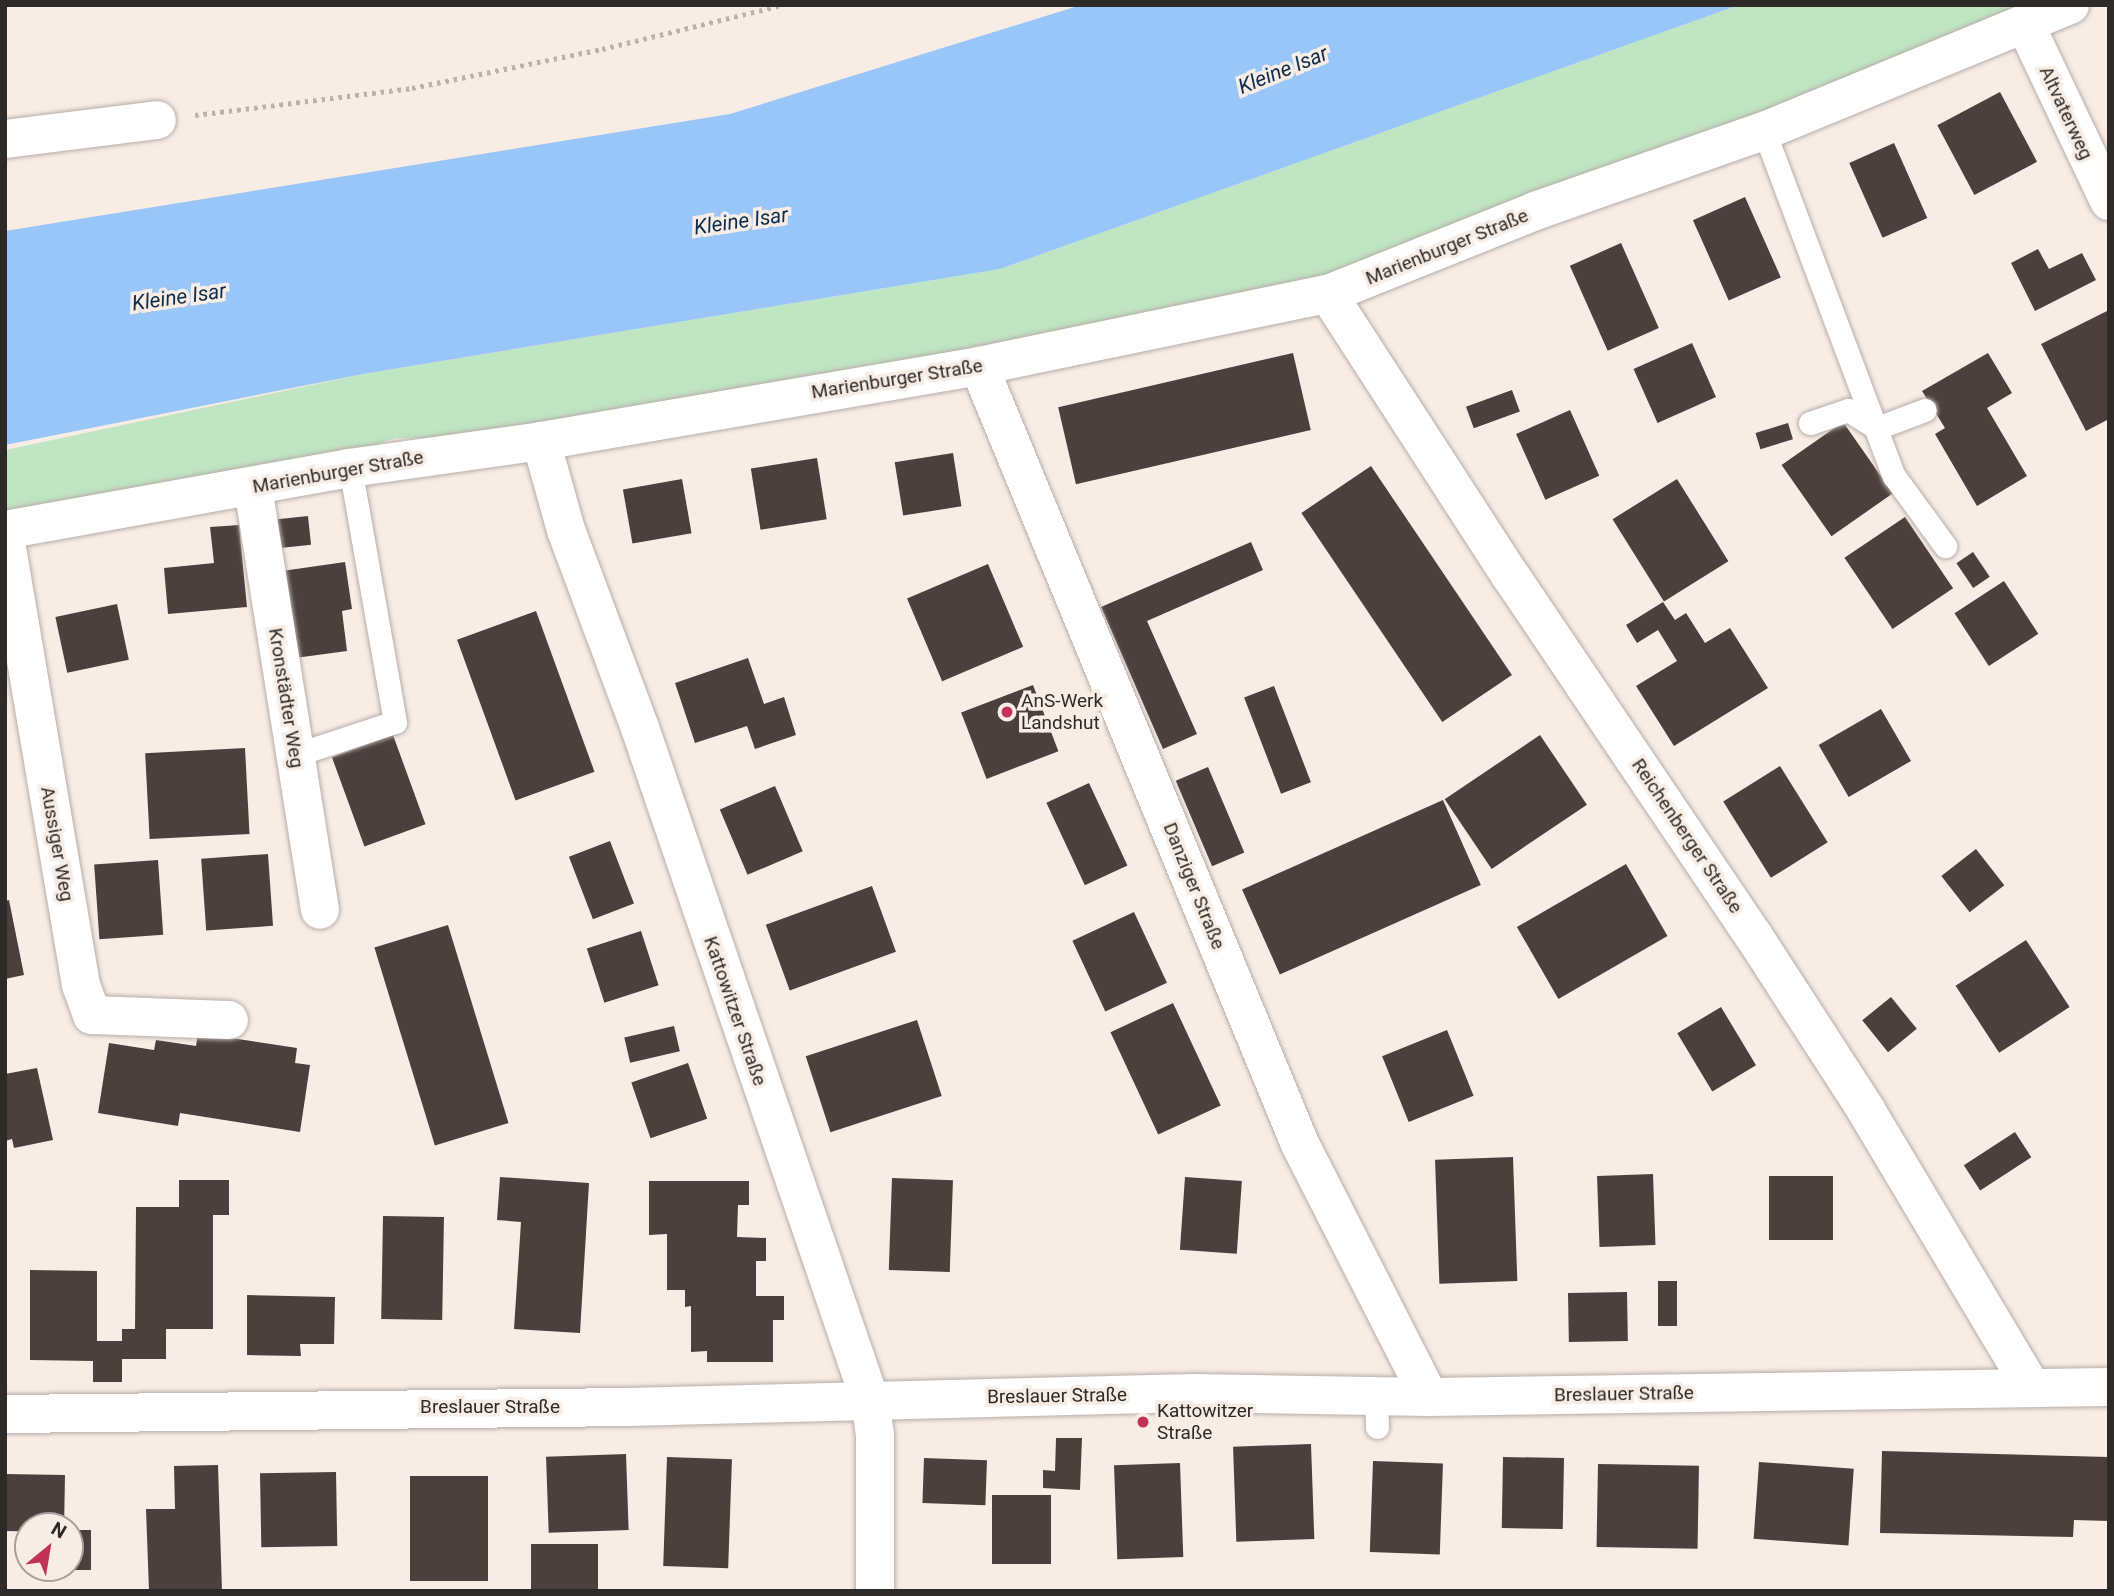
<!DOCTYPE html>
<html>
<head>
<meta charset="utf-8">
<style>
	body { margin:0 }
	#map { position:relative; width:2114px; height:1596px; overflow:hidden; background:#f8ede5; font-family:Roboto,sans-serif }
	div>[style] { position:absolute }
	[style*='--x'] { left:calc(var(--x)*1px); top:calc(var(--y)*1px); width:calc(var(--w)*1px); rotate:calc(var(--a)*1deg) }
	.green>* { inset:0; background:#bfe5c2 }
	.water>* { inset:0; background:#98c6f8 }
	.building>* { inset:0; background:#4c403f; transform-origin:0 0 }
	.path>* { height:4.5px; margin-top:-2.25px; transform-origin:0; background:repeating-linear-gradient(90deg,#bbb2ac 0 3.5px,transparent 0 8.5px) }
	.roads { filter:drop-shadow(0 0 2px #b8ada6) drop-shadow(0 0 2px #b8ada6) }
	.service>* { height:23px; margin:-11.5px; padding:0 11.5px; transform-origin:11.5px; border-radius:11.5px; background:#fff }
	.minor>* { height:38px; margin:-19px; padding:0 19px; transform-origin:19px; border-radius:19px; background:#fff }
	.dots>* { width:19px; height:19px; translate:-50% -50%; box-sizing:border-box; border:4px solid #f8ede5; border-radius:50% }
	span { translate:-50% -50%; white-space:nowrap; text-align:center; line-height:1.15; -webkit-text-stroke:7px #f8ede5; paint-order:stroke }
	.street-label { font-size:19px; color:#2e2a27 }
	.poi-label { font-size:19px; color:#2e2a27 }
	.left { translate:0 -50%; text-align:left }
	.water-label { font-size:21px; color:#0d2d4d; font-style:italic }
	.frame { position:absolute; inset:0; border:7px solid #2e2a27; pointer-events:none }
	.north { position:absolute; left:14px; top:1512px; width:70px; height:70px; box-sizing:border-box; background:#f8ede5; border:2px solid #a79f99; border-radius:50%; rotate:30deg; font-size:19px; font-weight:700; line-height:28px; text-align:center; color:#2e2a27 }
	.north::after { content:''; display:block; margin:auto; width:24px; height:32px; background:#c23258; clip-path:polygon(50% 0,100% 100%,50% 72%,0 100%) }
</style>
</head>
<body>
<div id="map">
	<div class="green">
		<div style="clip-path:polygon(1739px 5px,2070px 5px,1328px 294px,541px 441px,396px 438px,253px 487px,5px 530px,5px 450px,363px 374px,1000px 269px)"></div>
	</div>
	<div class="water">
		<div style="clip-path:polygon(1081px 5px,1739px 5px,1000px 269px,363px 374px,5px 445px,5px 231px,730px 114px)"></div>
	</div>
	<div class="building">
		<div style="left:2000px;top:92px;width:79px;height:71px;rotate:62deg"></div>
		<div style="left:1894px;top:143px;width:82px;height:49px;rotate:66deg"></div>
		<div style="left:1745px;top:197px;width:88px;height:57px;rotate:66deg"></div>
		<div style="left:1621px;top:243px;width:93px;height:56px;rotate:66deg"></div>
		<div style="clip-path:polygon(2038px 249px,2049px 269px,2082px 253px,2096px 280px,2035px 311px,2011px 263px)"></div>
		<div style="clip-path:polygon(2107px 311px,2109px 419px,2086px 431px,2041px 344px)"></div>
		<div style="left:1692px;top:343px;width:59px;height:64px;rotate:66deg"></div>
		<div style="left:1293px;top:353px;width:79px;height:241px;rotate:77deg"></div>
		<div style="clip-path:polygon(1988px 353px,2012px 393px,1987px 408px,2027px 476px,1977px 506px,1935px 434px,1945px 428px,1922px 391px)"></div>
		<div style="left:1512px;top:390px;width:23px;height:49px;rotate:70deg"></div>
		<div style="left:1570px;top:410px;width:72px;height:59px;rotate:66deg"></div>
		<div style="left:1843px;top:422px;width:87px;height:75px;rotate:55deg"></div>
		<div style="left:1788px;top:423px;width:17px;height:34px;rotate:73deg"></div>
		<div style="left:953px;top:453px;width:54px;height:59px;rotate:81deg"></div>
		<div style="left:817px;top:458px;width:62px;height:67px;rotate:81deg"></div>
		<div style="left:1371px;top:466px;width:252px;height:84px;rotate:56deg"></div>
		<div style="left:682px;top:479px;width:55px;height:60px;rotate:80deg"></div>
		<div style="left:1677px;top:479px;width:97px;height:76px;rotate:58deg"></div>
		<div style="left:308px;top:516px;width:29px;height:38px;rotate:84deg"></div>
		<div style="left:1905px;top:517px;width:86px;height:73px;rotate:56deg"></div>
		<div style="clip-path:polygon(239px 525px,247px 607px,168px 614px,164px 568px,214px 563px,210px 527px)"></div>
		<div style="clip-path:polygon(1251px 542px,1263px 570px,1147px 621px,1197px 734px,1163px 749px,1101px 607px)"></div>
		<div style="left:1973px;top:552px;width:30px;height:20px;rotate:56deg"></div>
		<div style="clip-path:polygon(345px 562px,352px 609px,342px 611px,347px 651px,295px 658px,282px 571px)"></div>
		<div style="left:988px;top:564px;width:90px;height:88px;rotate:67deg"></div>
		<div style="left:2004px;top:581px;width:63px;height:59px;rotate:57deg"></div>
		<div style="clip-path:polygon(1663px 602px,1675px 620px,1686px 613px,1705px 643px,1730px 628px,1768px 688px,1674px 746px,1636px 686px,1677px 661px,1658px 630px,1637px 643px,1626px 625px)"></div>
		<div style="left:117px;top:604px;width:57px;height:63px;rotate:78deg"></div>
		<div style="left:536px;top:611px;width:171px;height:84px;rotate:70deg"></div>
		<div style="clip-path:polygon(748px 658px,764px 704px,784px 697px,796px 735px,755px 749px,747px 726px,695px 743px,675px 683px)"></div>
		<div style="left:1033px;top:685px;width:71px;height:77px;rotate:69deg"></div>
		<div style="left:1274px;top:686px;width:103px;height:32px;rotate:69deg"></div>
		<div style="left:1881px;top:709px;width:60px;height:72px;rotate:60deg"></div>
		<div style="left:393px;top:735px;width:95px;height:65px;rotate:70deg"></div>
		<div style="left:1540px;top:735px;width:84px;height:115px;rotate:56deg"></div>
		<div style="left:245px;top:748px;width:86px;height:100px;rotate:87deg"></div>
		<div style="left:1780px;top:766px;width:90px;height:67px;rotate:58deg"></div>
		<div style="left:1208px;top:767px;width:93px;height:35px;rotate:67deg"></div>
		<div style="left:1089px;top:783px;width:91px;height:47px;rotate:65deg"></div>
		<div style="left:775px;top:786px;width:71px;height:60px;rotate:67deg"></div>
		<div style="left:1443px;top:800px;width:93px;height:220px;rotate:66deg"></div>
		<div style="left:610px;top:841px;width:67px;height:44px;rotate:69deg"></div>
		<div style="left:1976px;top:849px;width:46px;height:44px;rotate:52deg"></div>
		<div style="left:268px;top:854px;width:72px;height:67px;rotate:86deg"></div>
		<div style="left:158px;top:860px;width:75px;height:64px;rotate:86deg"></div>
		<div style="left:1626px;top:864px;width:83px;height:126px;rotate:60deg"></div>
		<div style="left:872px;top:886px;width:70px;height:113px;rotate:70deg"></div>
		<div style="clip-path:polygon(9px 900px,24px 975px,5px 979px,5px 901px)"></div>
		<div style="left:1134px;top:912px;width:78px;height:68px;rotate:65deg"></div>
		<div style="left:448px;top:925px;width:207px;height:77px;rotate:73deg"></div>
		<div style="left:641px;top:931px;width:57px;height:57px;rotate:72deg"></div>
		<div style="left:2026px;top:940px;width:80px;height:84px;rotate:57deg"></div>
		<div style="left:1891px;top:997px;width:41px;height:37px;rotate:51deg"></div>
		<div style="left:1173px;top:1003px;width:113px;height:69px;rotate:65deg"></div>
		<div style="left:1721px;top:1007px;width:68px;height:51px;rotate:59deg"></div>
		<div style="left:917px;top:1020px;width:80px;height:117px;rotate:72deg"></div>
		<div style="left:674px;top:1026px;width:26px;height:51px;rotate:77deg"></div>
		<div style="left:1447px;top:1030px;width:71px;height:70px;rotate:68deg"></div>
		<div style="clip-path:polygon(198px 1033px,297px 1048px,295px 1063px,310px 1065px,300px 1132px,180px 1113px,178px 1126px,98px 1113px,109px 1043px,154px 1050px,156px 1040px,196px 1046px)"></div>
		<div style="left:688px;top:1063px;width:59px;height:60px;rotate:71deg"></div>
		<div style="clip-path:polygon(37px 1068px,53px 1140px,14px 1148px,12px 1139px,5px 1141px,5px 1074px)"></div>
		<div style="left:2015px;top:1132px;width:30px;height:61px;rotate:57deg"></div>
		<div style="left:1513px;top:1157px;width:124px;height:78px;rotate:88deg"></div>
		<div style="left:1653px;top:1174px;width:71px;height:56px;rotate:88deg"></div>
		<div style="left:1769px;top:1176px;width:64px;height:64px"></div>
		<div style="clip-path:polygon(500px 1177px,589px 1183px,580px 1333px,514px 1329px,521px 1222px,497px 1220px)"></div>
		<div style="left:1185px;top:1177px;width:57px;height:73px;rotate:4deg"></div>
		<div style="left:892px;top:1178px;width:61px;height:92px;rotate:2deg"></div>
		<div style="clip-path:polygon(179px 1180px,229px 1180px,229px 1215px,213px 1215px,213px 1329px,166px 1329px,166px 1359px,122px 1359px,122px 1382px,93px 1382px,93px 1361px,30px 1360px,30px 1270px,97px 1271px,97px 1341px,122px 1341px,122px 1329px,135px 1329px,136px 1207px,179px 1207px)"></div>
		<div style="clip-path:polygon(649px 1181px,749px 1181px,749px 1205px,738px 1205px,737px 1237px,766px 1238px,766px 1261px,756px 1261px,756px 1296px,784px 1296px,784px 1320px,773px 1320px,773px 1362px,707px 1362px,707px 1351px,691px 1352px,691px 1306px,685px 1307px,685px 1290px,667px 1290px,667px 1234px,649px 1235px)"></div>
		<div style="left:383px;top:1216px;width:61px;height:103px;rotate:1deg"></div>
		<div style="left:1677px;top:1281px;width:45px;height:19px;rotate:90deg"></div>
		<div style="left:1627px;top:1292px;width:49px;height:59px;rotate:89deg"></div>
		<div style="clip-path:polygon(247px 1295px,335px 1297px,334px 1344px,300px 1344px,301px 1356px,247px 1355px)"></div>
		<div style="clip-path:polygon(1056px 1438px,1082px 1438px,1080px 1490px,1043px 1488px,1043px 1470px,1055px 1471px)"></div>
		<div style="left:1311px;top:1444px;width:95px;height:78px;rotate:88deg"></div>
		<div style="clip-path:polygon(1882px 1451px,2109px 1457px,2109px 1521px,2074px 1520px,2073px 1537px,1880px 1533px)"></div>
		<div style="left:626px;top:1454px;width:76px;height:80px;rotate:88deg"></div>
		<div style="left:667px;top:1457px;width:65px;height:109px;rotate:2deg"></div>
		<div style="left:1503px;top:1457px;width:61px;height:71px;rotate:1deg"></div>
		<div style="left:924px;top:1458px;width:63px;height:45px;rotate:2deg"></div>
		<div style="left:1373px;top:1461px;width:70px;height:91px;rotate:2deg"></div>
		<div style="left:1759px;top:1462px;width:95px;height:77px;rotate:4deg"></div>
		<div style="left:1180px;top:1463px;width:94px;height:66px;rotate:88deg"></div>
		<div style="left:1598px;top:1464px;width:101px;height:83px;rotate:1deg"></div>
		<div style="clip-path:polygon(218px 1465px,222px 1591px,149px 1591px,146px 1509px,175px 1509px,174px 1466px)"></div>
		<div style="left:336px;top:1472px;width:74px;height:76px;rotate:89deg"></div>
		<div style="left:5px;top:1474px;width:60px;height:57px;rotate:1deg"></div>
		<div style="left:410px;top:1476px;width:78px;height:105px"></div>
		<div style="left:992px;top:1495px;width:59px;height:69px"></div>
		<div style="left:70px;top:1530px;width:21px;height:40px"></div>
		<div style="left:531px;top:1544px;width:67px;height:47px"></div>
	</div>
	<div class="path">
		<div style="--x:195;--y:115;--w:219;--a:-7.1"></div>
		<div style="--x:412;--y:88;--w:194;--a:-11.6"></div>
		<div style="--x:602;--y:49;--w:185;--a:-13.7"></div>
	</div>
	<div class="roads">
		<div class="service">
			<div style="--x:1764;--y:131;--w:369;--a:69.4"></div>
			<div style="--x:1894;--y:476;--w:87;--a:53.9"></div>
			<div style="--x:1810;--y:423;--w:40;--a:-18.9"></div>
			<div style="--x:1848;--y:410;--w:34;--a:32"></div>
			<div style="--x:1877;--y:428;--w:51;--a:-20.6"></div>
			<div style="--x:295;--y:755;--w:105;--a:-18.3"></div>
			<div style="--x:395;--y:722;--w:258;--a:-100"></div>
			<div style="--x:1376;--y:1396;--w:31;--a:88"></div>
		</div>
		<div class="minor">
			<div style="--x:2025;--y:24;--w:196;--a:64.6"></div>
			<div style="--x:5;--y:139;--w:153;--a:-7.1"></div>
			<div style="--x:1328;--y:294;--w:335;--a:57.1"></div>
			<div style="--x:1510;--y:575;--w:434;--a:56"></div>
			<div style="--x:1753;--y:935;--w:208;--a:57.1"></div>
			<div style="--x:1866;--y:1110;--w:322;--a:59.2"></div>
			<div style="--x:979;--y:366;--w:842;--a:67.58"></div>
			<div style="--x:1300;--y:1144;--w:284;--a:63"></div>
			<div style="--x:541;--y:441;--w:92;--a:74.3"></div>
			<div style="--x:566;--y:530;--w:211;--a:69.5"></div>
			<div style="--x:640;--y:728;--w:710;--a:71.11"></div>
			<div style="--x:870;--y:1400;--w:35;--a:82"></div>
			<div style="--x:875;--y:1435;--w:156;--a:90"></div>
			<div style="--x:253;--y:487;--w:428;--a:81"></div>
			<div style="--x:5;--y:530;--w:351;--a:-10.2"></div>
			<div style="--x:350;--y:468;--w:193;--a:-8"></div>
			<div style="--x:541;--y:441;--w:444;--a:-9.7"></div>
			<div style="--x:979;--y:366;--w:356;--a:-11.7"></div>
			<div style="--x:1328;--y:294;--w:223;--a:-21.8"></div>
			<div style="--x:1535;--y:211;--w:243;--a:-19.3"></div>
			<div style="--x:1764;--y:131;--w:331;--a:-22.4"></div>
			<div style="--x:5;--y:536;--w:455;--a:80.4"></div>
			<div style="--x:81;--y:985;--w:32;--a:70"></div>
			<div style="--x:92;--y:1015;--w:137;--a:2.1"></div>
			<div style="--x:5;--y:1414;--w:623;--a:-0.64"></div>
			<div style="--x:628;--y:1407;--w:566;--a:-1.42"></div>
			<div style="--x:1194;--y:1393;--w:235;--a:1"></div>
			<div style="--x:1429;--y:1397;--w:680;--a:-0.84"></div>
		</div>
	</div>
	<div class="dots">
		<div style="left:1007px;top:712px;background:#c23258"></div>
		<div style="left:1143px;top:1422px;background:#c23258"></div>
	</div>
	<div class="street-label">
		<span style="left:2066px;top:113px;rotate:65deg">Altvaterweg</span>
		<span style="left:1447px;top:247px;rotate:-22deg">Marienburger Straße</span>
		<span style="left:897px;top:379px;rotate:-9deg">Marienburger Straße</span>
		<span style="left:338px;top:472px;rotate:-10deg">Marienburger Straße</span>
		<span style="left:286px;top:698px;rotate:81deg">Kronstädter Weg</span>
		<span style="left:1687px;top:836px;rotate:56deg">Reichenberger Straße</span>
		<span style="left:57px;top:844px;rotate:80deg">Aussiger Weg</span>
		<span style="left:1194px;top:886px;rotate:68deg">Danziger Straße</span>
		<span style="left:735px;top:1011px;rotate:71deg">Kattowitzer Straße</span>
		<span style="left:1624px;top:1394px;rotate:-1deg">Breslauer Straße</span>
		<span style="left:1057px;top:1396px;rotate:-1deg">Breslauer Straße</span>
		<span style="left:490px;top:1407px">Breslauer Straße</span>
	</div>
	<div class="poi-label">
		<span class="left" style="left:1021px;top:712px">AnS-Werk<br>Landshut</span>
		<span class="left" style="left:1157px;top:1422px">Kattowitzer<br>Straße</span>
	</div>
	<div class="water-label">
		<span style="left:1283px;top:70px;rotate:-22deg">Kleine Isar</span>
		<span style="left:741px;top:221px;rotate:-8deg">Kleine Isar</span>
		<span style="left:179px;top:297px;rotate:-8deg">Kleine Isar</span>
	</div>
	<div class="frame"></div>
	<div class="north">N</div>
</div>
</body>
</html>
